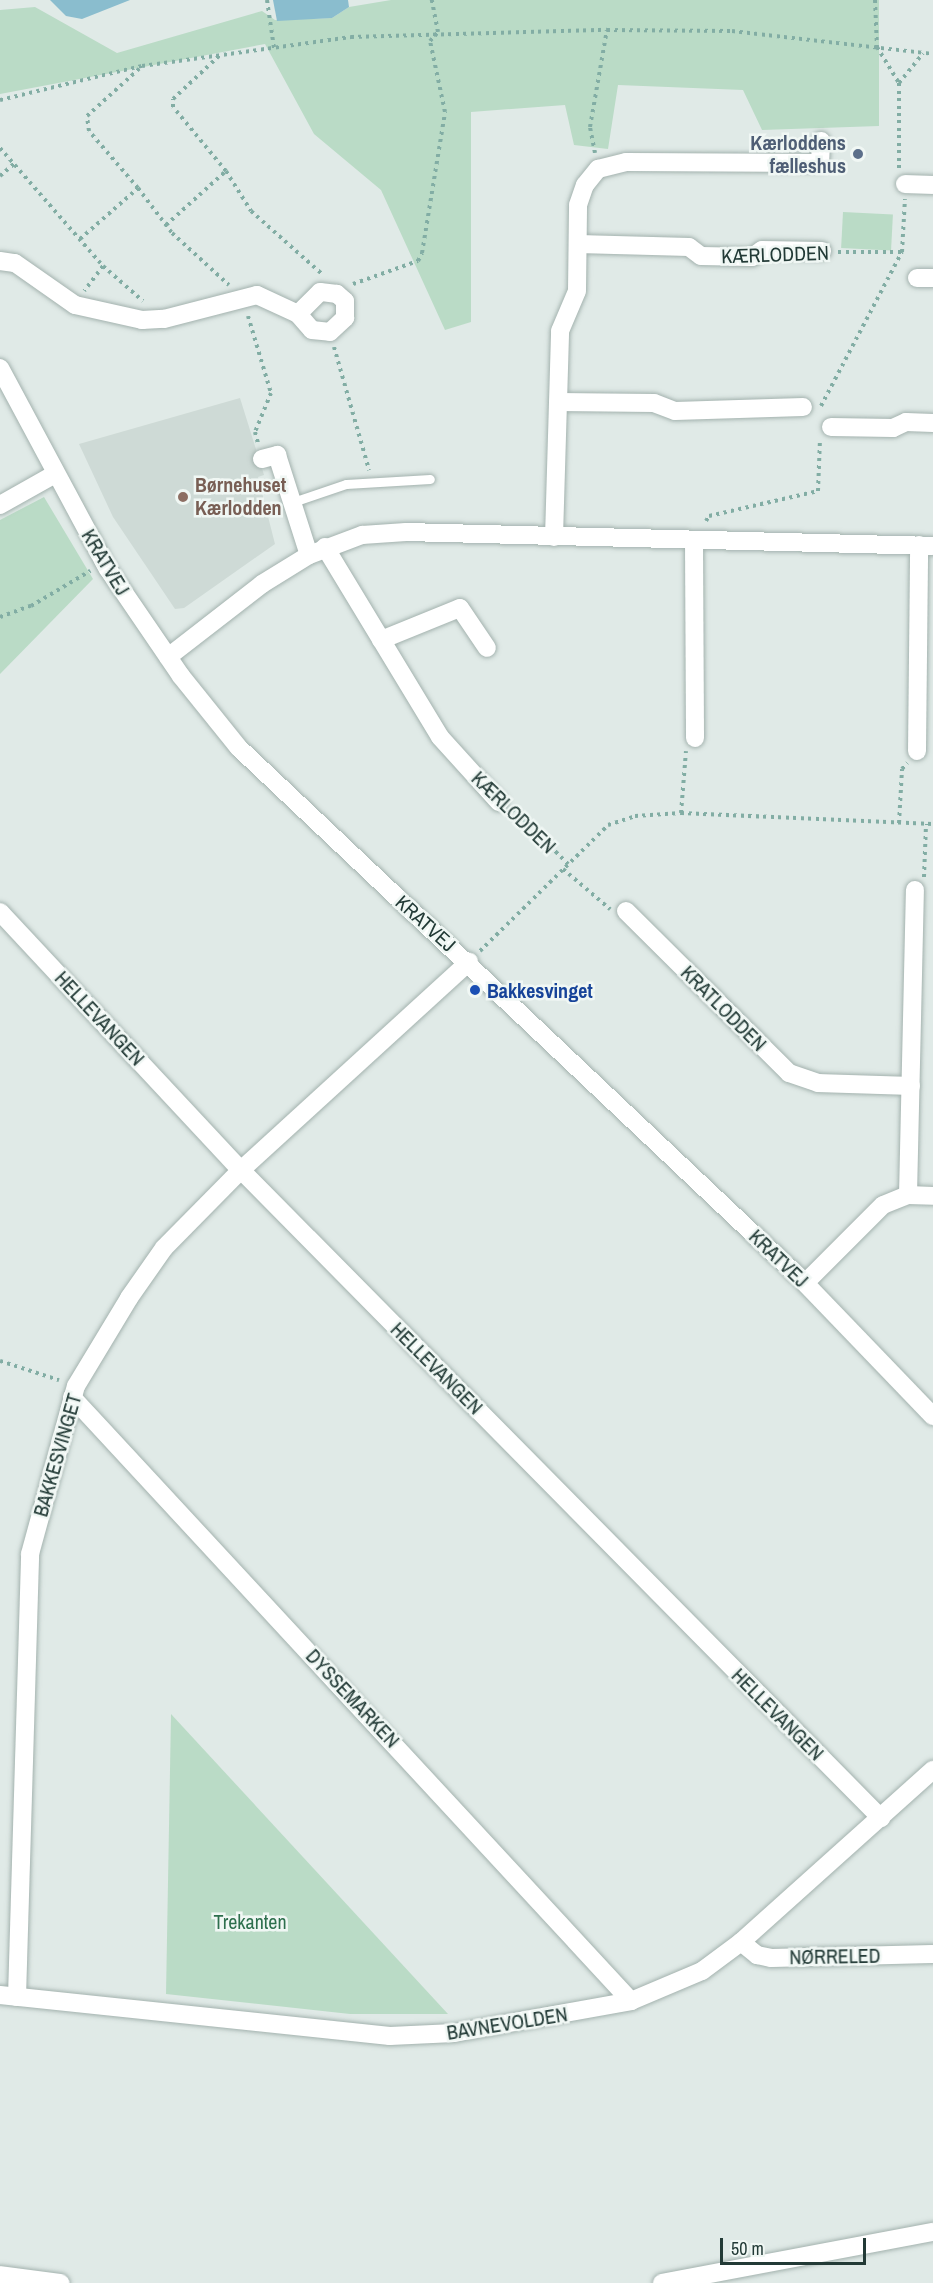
<!DOCTYPE html>
<html>
<head>
<meta charset="utf-8">
<style>
	body { margin:0 }
	#map { position:relative; width:933px; height:2283px; overflow:hidden; background:#e0eae7; font-family:"Archivo Narrow",sans-serif }
	div>[style] { position:absolute }
	[style*='--x'] { left:calc(var(--x)*1px); top:calc(var(--y)*1px); width:calc(var(--w)*1px); rotate:calc(var(--a)*1deg) }
	.built>* { inset:0; background:#cedad6 }
	.green>* { inset:0; background:#badbc6; transform-origin:0 0 }
	.water>* { inset:0; background:#8abdce }
	.path>* { height:4px; margin-top:-2px; transform-origin:0; background:repeating-linear-gradient(90deg,#82ada4 0 3px,transparent 0 7.5px) }
	.roads { filter:drop-shadow(0 0 2px #a3b2ae) drop-shadow(0 0 2px #a3b2ae) }
	.service>* { height:9px; margin:-4.5px; padding:0 4.5px; transform-origin:4.5px; border-radius:4.5px; background:#fff }
	.minor>* { height:18px; margin:-9px; padding:0 9px; transform-origin:9px; border-radius:9px; background:#fff }
	.tertiary>* { height:18px; margin:-9px; padding:0 9px; transform-origin:9px; border-radius:9px; background:#fff }
	.dots>* { width:16px; height:16px; translate:-50% -50%; box-sizing:border-box; border:3px solid #f0f7f4; border-radius:50% }
	span { translate:-50% -50%; white-space:nowrap; text-align:center; line-height:1.15; -webkit-text-stroke:5px #f0f7f4; paint-order:stroke }
	.service-label { font-size:20px; color:#4e5e75; font-weight:700 }
	.right { translate:-100% -50%; text-align:right }
	.street-label { font-size:20px; color:#223a36 }
	.education-label { font-size:20px; color:#785e54; font-weight:700 }
	.left { translate:0 -50%; text-align:left }
	.transit-label { font-size:20px; color:#164399; font-weight:700 }
	.park-label { font-size:20px; color:#2d6f4d }
	.scale { position:absolute; left:720px; top:2238px; width:146px; height:27px; box-sizing:border-box; border:3px solid #223a36; border-top:0; padding-left:8px; font-size:18px; line-height:21px; white-space:nowrap; color:#223a36; -webkit-text-stroke:4px #f0f7f4; paint-order:stroke }
</style>
</head>
<body>
<div id="map">
	<div class="built">
		<div style="clip-path:polygon(240px 398px,264px 475px,258px 477px,275px 544px,184px 608px,175px 609px,113px 517px,79px 444px)"></div>
	</div>
	<div class="green">
		<div style="clip-path:polygon(391px 0,879px 0,879px 126px,762px 130px,743px 90px,618px 85px,608px 149px,574px 145px,565px 105px,471px 112px,471px 322px,445px 330px,381px 190px,314px 134px,265px 44px,0 94px,0 10px,35px 7px,117px 53px,262px 11px,275px 20px,332px 18px,349px 7px)"></div>
		<div style="left:843px;top:212px;width:50px;height:36px;rotate:3deg"></div>
		<div style="clip-path:polygon(44px 497px,93px 579px,0 674px,0 520px)"></div>
		<div style="clip-path:polygon(171px 1714px,448px 2014px,350px 2014px,166px 1994px)"></div>
	</div>
	<div class="water">
		<div style="clip-path:polygon(50px 0,130px 0,82px 19px,66px 16px)"></div>
		<div style="clip-path:polygon(273px 0,348px 0,349px 7px,332px 18px,277px 21px)"></div>
	</div>
	<div class="path">
		<div style="--x:267;--y:0;--w:49;--a:81.7"></div>
		<div style="--x:875;--y:0;--w:47;--a:87.6"></div>
		<div style="--x:877;--y:47;--w:42;--a:58.6"></div>
		<div style="--x:899;--y:83;--w:86;--a:90"></div>
		<div style="--x:899;--y:83;--w:38;--a:-51"></div>
		<div style="--x:0;--y:100;--w:146;--a:-13.5"></div>
		<div style="--x:142;--y:66;--w:211;--a:-7.9"></div>
		<div style="--x:351;--y:37;--w:256;--a:-1.6"></div>
		<div style="--x:607;--y:30;--w:125;--a:0.5"></div>
		<div style="--x:732;--y:31;--w:202;--a:6.5"></div>
		<div style="--x:0;--y:148;--w:157;--a:48.9"></div>
		<div style="--x:103;--y:266;--w:31;--a:127"></div>
		<div style="--x:595;--y:153;--w:26;--a:-101"></div>
		<div style="--x:590;--y:127;--w:98;--a:-80.1"></div>
		<div style="--x:226;--y:171;--w:47;--a:58"></div>
		<div style="--x:251;--y:211;--w:95;--a:41.6"></div>
		<div style="--x:0;--y:176;--w:20;--a:-41"></div>
		<div style="--x:138;--y:188;--w:56;--a:52.9"></div>
		<div style="--x:172;--y:233;--w:77;--a:42.4"></div>
		<div style="--x:166;--y:225;--w:81;--a:-42"></div>
		<div style="--x:226;--y:171;--w:83;--a:-129.6"></div>
		<div style="--x:173;--y:107;--w:8;--a:-90"></div>
		<div style="--x:173;--y:99;--w:64;--a:-43.1"></div>
		<div style="--x:80;--y:239;--w:77;--a:-41.3"></div>
		<div style="--x:138;--y:188;--w:75;--a:-130.7"></div>
		<div style="--x:89;--y:131;--w:15;--a:-98"></div>
		<div style="--x:87;--y:116;--w:72;--a:-42.2"></div>
		<div style="--x:838;--y:252;--w:64;--a:0"></div>
		<div style="--x:103;--y:266;--w:53;--a:41.2"></div>
		<div style="--x:353;--y:284;--w:69;--a:-19.5"></div>
		<div style="--x:418;--y:261;--w:9;--a:-63"></div>
		<div style="--x:422;--y:253;--w:143;--a:-80.7"></div>
		<div style="--x:445;--y:112;--w:73;--a:-101.9"></div>
		<div style="--x:430;--y:41;--w:12;--a:-48"></div>
		<div style="--x:438;--y:32;--w:33;--a:-101"></div>
		<div style="--x:248;--y:316;--w:80;--a:73.4"></div>
		<div style="--x:271;--y:393;--w:42;--a:112.3"></div>
		<div style="--x:255;--y:432;--w:11;--a:75"></div>
		<div style="--x:334;--y:347;--w:128;--a:74.1"></div>
		<div style="--x:821;--y:406;--w:174;--a:-62.3"></div>
		<div style="--x:902;--y:252;--w:53;--a:-86.8"></div>
		<div style="--x:706;--y:521;--w:6;--a:-59"></div>
		<div style="--x:709;--y:516;--w:112;--a:-12.9"></div>
		<div style="--x:818;--y:491;--w:51;--a:-87.8"></div>
		<div style="--x:0;--y:617;--w:33;--a:-20"></div>
		<div style="--x:31;--y:606;--w:69;--a:-30.7"></div>
		<div style="--x:513;--y:809;--w:78;--a:45"></div>
		<div style="--x:681;--y:813;--w:62;--a:-85.4"></div>
		<div style="--x:899;--y:823;--w:54;--a:-86.8"></div>
		<div style="--x:902;--y:769;--w:8;--a:-50"></div>
		<div style="--x:563;--y:869;--w:62;--a:40.4"></div>
		<div style="--x:924;--y:877;--w:53;--a:-87.8"></div>
		<div style="--x:480;--y:951;--w:180;--a:-44.5"></div>
		<div style="--x:608;--y:825;--w:28;--a:-18"></div>
		<div style="--x:635;--y:816;--w:46;--a:-3.7"></div>
		<div style="--x:681;--y:813;--w:252;--a:2.5"></div>
		<div style="--x:0;--y:1361;--w:62;--a:17.9"></div>
	</div>
	<div class="roads">
		<div class="service">
			<div style="--x:290;--y:503;--w:59;--a:-18.7"></div>
			<div style="--x:346;--y:484;--w:84;--a:-3.4"></div>
		</div>
		<div class="minor">
			<div style="--x:905;--y:184;--w:28;--a:2"></div>
			<div style="--x:578;--y:244;--w:111;--a:1.5"></div>
			<div style="--x:689;--y:247;--w:15;--a:37"></div>
			<div style="--x:701;--y:256;--w:51;--a:1.1"></div>
			<div style="--x:752;--y:257;--w:12;--a:-35"></div>
			<div style="--x:762;--y:250;--w:60;--a:1"></div>
			<div style="--x:0;--y:261;--w:15;--a:8"></div>
			<div style="--x:15;--y:263;--w:73;--a:35"></div>
			<div style="--x:75;--y:305;--w:69;--a:12.6"></div>
			<div style="--x:142;--y:320;--w:22;--a:-3"></div>
			<div style="--x:164;--y:319;--w:96;--a:-14.5"></div>
			<div style="--x:257;--y:295;--w:45;--a:24.9"></div>
			<div style="--x:298;--y:314;--w:21;--a:49"></div>
			<div style="--x:312;--y:330;--w:18;--a:6"></div>
			<div style="--x:330;--y:332;--w:21;--a:-43"></div>
			<div style="--x:345;--y:318;--w:17;--a:-90"></div>
			<div style="--x:345;--y:301;--w:11;--a:-139"></div>
			<div style="--x:337;--y:294;--w:17;--a:-173"></div>
			<div style="--x:320;--y:292;--w:31;--a:135"></div>
			<div style="--x:917;--y:278;--w:16;--a:0"></div>
			<div style="--x:558;--y:402;--w:96;--a:0.6"></div>
			<div style="--x:654;--y:403;--w:22;--a:21"></div>
			<div style="--x:675;--y:411;--w:128;--a:-1.8"></div>
			<div style="--x:831;--y:427;--w:62;--a:0.9"></div>
			<div style="--x:893;--y:428;--w:14;--a:-25"></div>
			<div style="--x:906;--y:422;--w:27;--a:2"></div>
			<div style="--x:262;--y:459;--w:16;--a:-15"></div>
			<div style="--x:277;--y:455;--w:105;--a:72.3"></div>
			<div style="--x:0;--y:505;--w:63;--a:-29.4"></div>
			<div style="--x:554;--y:537;--w:206;--a:-88.3"></div>
			<div style="--x:560;--y:331;--w:43;--a:-67"></div>
			<div style="--x:577;--y:291;--w:86;--a:-89.3"></div>
			<div style="--x:578;--y:205;--w:21;--a:-71"></div>
			<div style="--x:585;--y:185;--w:21;--a:-51"></div>
			<div style="--x:598;--y:169;--w:29;--a:-14"></div>
			<div style="--x:626;--y:162;--w:194;--a:0.3"></div>
			<div style="--x:820;--y:163;--w:22;--a:-87"></div>
			<div style="--x:694;--y:542;--w:196;--a:89.7"></div>
			<div style="--x:325;--y:547;--w:222;--a:58.8"></div>
			<div style="--x:440;--y:737;--w:88;--a:47.8"></div>
			<div style="--x:381;--y:640;--w:85;--a:-22.1"></div>
			<div style="--x:460;--y:608;--w:48;--a:56"></div>
			<div style="--x:168;--y:657;--w:119;--a:-37.8"></div>
			<div style="--x:262;--y:584;--w:55;--a:-31.7"></div>
			<div style="--x:309;--y:555;--w:57;--a:-20.7"></div>
			<div style="--x:362;--y:535;--w:44;--a:-3.9"></div>
			<div style="--x:406;--y:532;--w:527;--a:1.52"></div>
			<div style="--x:917;--y:751;--w:206;--a:-89.4"></div>
			<div style="--x:626;--y:911;--w:230;--a:44.8"></div>
			<div style="--x:789;--y:1073;--w:31;--a:19"></div>
			<div style="--x:818;--y:1083;--w:93;--a:1.8"></div>
			<div style="--x:0;--y:912;--w:353;--a:47"></div>
			<div style="--x:241;--y:1170;--w:911;--a:45.36"></div>
			<div style="--x:908;--y:1195;--w:305;--a:-88.7"></div>
			<div style="--x:805;--y:1283;--w:110;--a:-45"></div>
			<div style="--x:883;--y:1205;--w:27;--a:-22"></div>
			<div style="--x:908;--y:1195;--w:25;--a:2"></div>
			<div style="--x:72;--y:1397;--w:823;--a:47.22"></div>
			<div style="--x:741;--y:1942;--w:21;--a:39"></div>
			<div style="--x:757;--y:1955;--w:14;--a:12"></div>
			<div style="--x:771;--y:1958;--w:162;--a:-1.4"></div>
			<div style="--x:0;--y:1995;--w:392;--a:6"></div>
			<div style="--x:390;--y:2036;--w:64;--a:-2.7"></div>
			<div style="--x:454;--y:2033;--w:180;--a:-10.2"></div>
			<div style="--x:631;--y:2001;--w:77;--a:-22.9"></div>
			<div style="--x:702;--y:1971;--w:49;--a:-36.6"></div>
			<div style="--x:741;--y:1942;--w:258;--a:-41.9"></div>
			<div style="--x:17;--y:1997;--w:443;--a:-88.3"></div>
			<div style="--x:30;--y:1554;--w:174;--a:-74.7"></div>
			<div style="--x:76;--y:1386;--w:103;--a:-58.9"></div>
			<div style="--x:129;--y:1298;--w:61;--a:-55"></div>
			<div style="--x:164;--y:1248;--w:110;--a:-45.4"></div>
			<div style="--x:241;--y:1170;--w:309;--a:-42.4"></div>
			<div style="--x:0;--y:2275;--w:61;--a:7.6"></div>
			<div style="--x:662;--y:2283;--w:276;--a:-10.7"></div>
		</div>
		<div class="tertiary">
			<div style="--x:0;--y:368;--w:228;--a:61.8"></div>
			<div style="--x:108;--y:569;--w:130;--a:55.7"></div>
			<div style="--x:181;--y:676;--w:91;--a:51.2"></div>
			<div style="--x:238;--y:747;--w:776;--a:43.38"></div>
			<div style="--x:802;--y:1280;--w:189;--a:46.1"></div>
		</div>
	</div>
	<div class="dots">
		<div style="left:858px;top:154px;background:#5c6f8a"></div>
		<div style="left:183px;top:497px;background:#8d6e63"></div>
		<div style="left:475px;top:990px;background:#1a4fb4"></div>
	</div>
	<div class="service-label">
		<span class="right" style="left:846px;top:154px">Kærloddens<br>fælleshus</span>
	</div>
	<div class="street-label">
		<span style="left:775px;top:254px;rotate:-2deg">KÆRLODDEN</span>
		<span style="left:106px;top:562px;rotate:59deg">KRATVEJ</span>
		<span style="left:514px;top:812px;rotate:44deg">KÆRLODDEN</span>
		<span style="left:426px;top:923px;rotate:42deg">KRATVEJ</span>
		<span style="left:724px;top:1008px;rotate:45deg">KRATLODDEN</span>
		<span style="left:100px;top:1018px;rotate:47deg">HELLEVANGEN</span>
		<span style="left:779px;top:1258px;rotate:44deg">KRATVEJ</span>
		<span style="left:437px;top:1368px;rotate:45deg">HELLEVANGEN</span>
		<span style="left:57px;top:1455px;rotate:-74deg">BAKKESVINGET</span>
		<span style="left:353px;top:1698px;rotate:47deg">DYSSEMARKEN</span>
		<span style="left:778px;top:1714px;rotate:45deg">HELLEVANGEN</span>
		<span style="left:835px;top:1956px;rotate:-1deg">NØRRELED</span>
		<span style="left:507px;top:2023px;rotate:-9deg">BAVNEVOLDEN</span>
	</div>
	<div class="education-label">
		<span class="left" style="left:195px;top:496px">Børnehuset<br>Kærlodden</span>
	</div>
	<div class="transit-label">
		<span class="left" style="left:487px;top:990px">Bakkesvinget</span>
	</div>
	<div class="park-label">
		<span style="left:250px;top:1921px">Trekanten</span>
	</div>
	<div class="scale">50 m</div>
</div>
</body>
</html>
